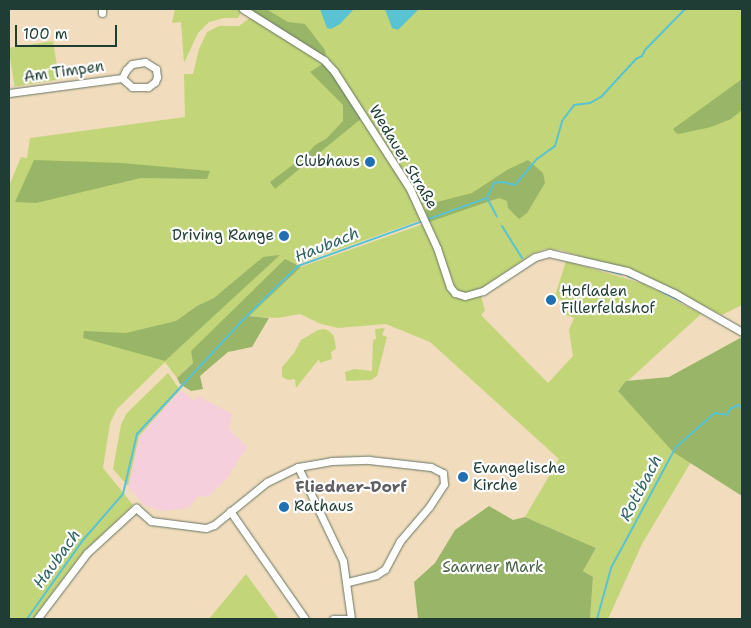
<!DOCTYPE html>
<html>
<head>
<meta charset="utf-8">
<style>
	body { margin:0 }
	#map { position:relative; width:751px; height:628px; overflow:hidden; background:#f1ddbd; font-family:"Shantell Sans",sans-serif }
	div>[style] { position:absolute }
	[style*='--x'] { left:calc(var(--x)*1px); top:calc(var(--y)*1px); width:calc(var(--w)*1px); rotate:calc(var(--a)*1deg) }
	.built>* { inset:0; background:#f5cfdb }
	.green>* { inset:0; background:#c2d578; transform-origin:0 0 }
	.forest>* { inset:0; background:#99b668 }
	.water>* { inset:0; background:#59c3d4 }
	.stream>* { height:2px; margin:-1px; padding:0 1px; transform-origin:1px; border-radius:1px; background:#59c3d4 }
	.roads { filter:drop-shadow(0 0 1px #687564) drop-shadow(0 0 1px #687564) }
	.minor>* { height:7px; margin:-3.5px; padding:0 3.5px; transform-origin:3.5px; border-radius:3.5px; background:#fff }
	.dots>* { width:14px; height:14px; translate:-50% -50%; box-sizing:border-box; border:2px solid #fff; border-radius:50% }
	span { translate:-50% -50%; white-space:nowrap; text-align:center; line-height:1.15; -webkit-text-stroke:4.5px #fff; paint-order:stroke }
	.street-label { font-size:15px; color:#1f3d34 }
	.poi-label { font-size:15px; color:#1f3d34 }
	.right { translate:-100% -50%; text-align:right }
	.left { translate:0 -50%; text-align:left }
	.park-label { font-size:15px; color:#486345 }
	.water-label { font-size:16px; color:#306564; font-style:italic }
	.neighbourhood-label { font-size:16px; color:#605f63; font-weight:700 }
	.frame { position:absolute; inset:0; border:10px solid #1f3d34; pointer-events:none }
	.scale { position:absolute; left:15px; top:25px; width:102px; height:22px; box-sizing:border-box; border:2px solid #1f3d34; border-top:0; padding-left:6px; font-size:15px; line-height:18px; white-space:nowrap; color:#1f3d34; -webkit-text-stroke:4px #fff; paint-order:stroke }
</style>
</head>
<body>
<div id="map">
	<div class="built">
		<div style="clip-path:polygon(180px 390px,195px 401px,198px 396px,232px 414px,229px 429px,247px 447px,227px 478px,208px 497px,198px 496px,189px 508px,161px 511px,144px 505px,128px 486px,139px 436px)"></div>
	</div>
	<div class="green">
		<div style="clip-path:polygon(175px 9px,238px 9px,242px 11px,238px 18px,224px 18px,209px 22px,198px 33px,184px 63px,181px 22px,172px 23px)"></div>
		<div style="clip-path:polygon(250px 9px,742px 9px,742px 305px,722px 315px,649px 278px,561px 250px,545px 249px,532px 254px,479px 290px,485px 310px,481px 315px,548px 383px,573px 356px,569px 330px,574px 318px,566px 315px,569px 306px,555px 296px,566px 261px,644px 284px,701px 314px,618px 390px,673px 452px,691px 462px,642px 544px,608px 619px,590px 619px,593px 577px,583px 571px,596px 548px,525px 517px,559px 459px,430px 342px,386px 324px,338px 328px,321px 324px,300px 314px,278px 318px,248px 316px,301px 267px,429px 222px,427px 218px,297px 264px,177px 378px,165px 362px,117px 409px,110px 423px,103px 468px,133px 505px,80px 556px,33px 619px,9px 619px,9px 186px,21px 157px,27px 158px,30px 138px,185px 117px,184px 74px,193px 74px,199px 49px,207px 32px,219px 26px,239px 26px,251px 17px,326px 57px)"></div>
		<div style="left:53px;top:41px;width:39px;height:45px;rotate:81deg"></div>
		<div style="clip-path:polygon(385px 328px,382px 335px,387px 337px,377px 376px,371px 380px,346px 381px,345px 372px,354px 369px,372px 371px,373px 340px,376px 339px,375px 329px)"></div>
		<div style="clip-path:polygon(325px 329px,329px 331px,334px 336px,336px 349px,331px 352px,332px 359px,320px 363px,319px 359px,296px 388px,295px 379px,288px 380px,282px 377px,282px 367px,294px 353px,301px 340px,318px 330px)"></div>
		<div style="clip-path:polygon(168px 373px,180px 390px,139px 436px,128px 486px,113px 469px,121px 425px,126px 414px)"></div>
		<div style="clip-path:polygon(246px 574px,279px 619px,209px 619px)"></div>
	</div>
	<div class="forest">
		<div style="clip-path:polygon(250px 9px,266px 9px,288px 22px,305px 24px,325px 50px,326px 57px)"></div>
		<div style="clip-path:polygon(324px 63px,333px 72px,362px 118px,275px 189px,270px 182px,307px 154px,315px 145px,326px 139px,343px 121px,343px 105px,310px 72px)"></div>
		<div style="clip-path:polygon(742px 79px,742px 110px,731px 119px,711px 127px,679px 134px,676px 133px,673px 129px)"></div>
		<div style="clip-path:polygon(34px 160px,122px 163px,210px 171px,207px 179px,141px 178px,36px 203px,15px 202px)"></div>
		<div style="clip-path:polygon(528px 160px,543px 173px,545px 183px,527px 213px,519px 219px,508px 208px,507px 201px,499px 198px,429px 222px,425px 205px,472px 193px,507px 170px)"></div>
		<div style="clip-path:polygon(280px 255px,165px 361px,83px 338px,84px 331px,126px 333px,176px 321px,197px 306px,214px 298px,263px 257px)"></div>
		<div style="clip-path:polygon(285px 259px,301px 267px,249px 316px,269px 318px,252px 347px,228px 352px,200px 376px,203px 389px,191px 391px,180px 384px,177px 378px,193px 363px,191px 351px)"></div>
		<div style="clip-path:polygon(742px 337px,742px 496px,673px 452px,618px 391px,626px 381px,669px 377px)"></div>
		<div style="clip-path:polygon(489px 506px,513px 520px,525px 517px,596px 548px,583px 571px,593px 577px,590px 619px,418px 619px,414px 582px,435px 563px,455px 530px)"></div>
	</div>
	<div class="water">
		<div style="clip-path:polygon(320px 9px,354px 9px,340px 24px,331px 29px,327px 28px)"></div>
		<div style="clip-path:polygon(385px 9px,419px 9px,398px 30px,392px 28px)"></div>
	</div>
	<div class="stream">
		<div style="--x:487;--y:198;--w:21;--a:62"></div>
		<div style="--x:502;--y:226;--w:38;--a:58"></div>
		<div style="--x:599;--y:268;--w:23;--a:15"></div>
		<div style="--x:628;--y:276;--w:12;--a:20"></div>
		<div style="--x:659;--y:290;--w:25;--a:27"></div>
		<div style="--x:27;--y:619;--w:97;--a:-54.7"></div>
		<div style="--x:83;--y:540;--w:61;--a:-49"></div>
		<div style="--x:123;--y:494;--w:62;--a:-76.9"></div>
		<div style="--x:137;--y:434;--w:157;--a:-47.1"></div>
		<div style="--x:244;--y:319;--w:76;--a:-44.5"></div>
		<div style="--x:298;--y:266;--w:201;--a:-19.8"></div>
		<div style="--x:487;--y:198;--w:17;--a:-65"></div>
		<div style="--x:494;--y:183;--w:8;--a:-7"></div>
		<div style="--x:502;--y:182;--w:13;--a:13"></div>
		<div style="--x:515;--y:185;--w:34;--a:-50"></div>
		<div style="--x:537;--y:159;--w:22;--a:-36"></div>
		<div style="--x:555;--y:146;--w:26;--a:-74"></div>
		<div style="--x:562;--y:121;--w:20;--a:-53"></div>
		<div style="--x:574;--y:105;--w:16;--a:-7"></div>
		<div style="--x:590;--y:103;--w:13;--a:-29"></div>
		<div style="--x:601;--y:97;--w:52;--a:-47.4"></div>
		<div style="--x:636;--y:59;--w:7;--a:-27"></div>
		<div style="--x:642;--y:56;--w:7;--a:-63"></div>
		<div style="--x:645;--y:50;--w:57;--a:-45.7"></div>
		<div style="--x:597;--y:619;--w:53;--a:-74.6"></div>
		<div style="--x:611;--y:568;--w:137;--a:-61.8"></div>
		<div style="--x:676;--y:447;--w:52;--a:-41.1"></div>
		<div style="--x:715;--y:413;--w:12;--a:9"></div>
		<div style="--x:727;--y:415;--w:7;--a:-63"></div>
		<div style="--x:730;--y:409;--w:9;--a:-27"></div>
		<div style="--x:738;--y:405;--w:6;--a:45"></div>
	</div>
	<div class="roads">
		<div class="minor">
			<div style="--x:243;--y:9;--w:96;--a:32.2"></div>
			<div style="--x:324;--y:60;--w:15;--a:48"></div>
			<div style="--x:334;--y:71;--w:140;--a:57.2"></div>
			<div style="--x:410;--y:189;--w:65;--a:65.4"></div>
			<div style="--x:437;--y:248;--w:41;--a:71.6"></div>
			<div style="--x:450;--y:287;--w:8;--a:50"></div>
			<div style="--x:455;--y:293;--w:10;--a:17"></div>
			<div style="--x:465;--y:296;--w:19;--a:-16"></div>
			<div style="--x:483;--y:291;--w:62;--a:-33.2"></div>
			<div style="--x:535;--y:257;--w:15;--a:-16"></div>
			<div style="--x:549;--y:253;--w:80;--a:13"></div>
			<div style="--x:627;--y:271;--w:52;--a:25.1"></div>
			<div style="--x:674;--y:293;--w:78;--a:29.8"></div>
			<div style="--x:102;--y:13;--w:4;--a:-90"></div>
			<div style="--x:145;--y:62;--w:13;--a:32"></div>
			<div style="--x:156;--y:69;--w:8;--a:83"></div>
			<div style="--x:157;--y:77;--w:5;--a:112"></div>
			<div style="--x:155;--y:82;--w:9;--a:144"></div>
			<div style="--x:148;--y:87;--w:16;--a:180"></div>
			<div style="--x:132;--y:87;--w:13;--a:-138"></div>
			<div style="--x:122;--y:78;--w:9;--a:-63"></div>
			<div style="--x:126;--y:70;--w:8;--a:-45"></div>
			<div style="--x:132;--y:64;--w:13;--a:-9"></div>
			<div style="--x:9;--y:93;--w:114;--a:-7.6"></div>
			<div style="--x:298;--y:467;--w:104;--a:64.4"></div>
			<div style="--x:343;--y:561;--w:59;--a:82.1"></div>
			<div style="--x:230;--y:511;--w:131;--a:55.2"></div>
			<div style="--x:37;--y:619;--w:83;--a:-52.9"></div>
			<div style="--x:87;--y:553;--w:67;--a:-42.6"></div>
			<div style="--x:136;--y:508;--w:20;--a:41"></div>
			<div style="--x:151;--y:521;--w:55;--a:7.3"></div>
			<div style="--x:206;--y:528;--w:9;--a:-21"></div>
			<div style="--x:214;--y:525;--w:68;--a:-39.1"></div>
			<div style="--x:267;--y:482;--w:34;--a:-26"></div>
			<div style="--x:298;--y:467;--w:34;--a:-10"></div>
			<div style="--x:331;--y:461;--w:38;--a:-2"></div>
			<div style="--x:369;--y:460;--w:62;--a:6.4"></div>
			<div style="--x:431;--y:467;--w:13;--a:27"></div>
			<div style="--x:443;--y:473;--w:11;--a:85"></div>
			<div style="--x:444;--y:484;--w:27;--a:123"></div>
			<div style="--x:429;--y:507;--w:45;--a:130.5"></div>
			<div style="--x:400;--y:541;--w:32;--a:118"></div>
			<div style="--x:385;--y:569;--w:11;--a:146"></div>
			<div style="--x:376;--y:575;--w:30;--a:166"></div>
			<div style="--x:333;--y:619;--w:13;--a:0"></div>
		</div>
	</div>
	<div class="dots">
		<div style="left:370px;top:162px;background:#1f6fb2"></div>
		<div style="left:284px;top:236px;background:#1f6fb2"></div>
		<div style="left:551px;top:300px;background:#1f6fb2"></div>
		<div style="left:463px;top:477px;background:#1f6fb2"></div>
		<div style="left:284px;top:507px;background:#1f6fb2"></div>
	</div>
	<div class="street-label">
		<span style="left:64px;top:72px;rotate:-8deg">Am Timpen</span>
		<span style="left:403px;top:157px;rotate:59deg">Wedauer Straße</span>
	</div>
	<div class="poi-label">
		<span class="right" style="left:360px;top:162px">Clubhaus</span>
		<span class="right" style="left:274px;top:236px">Driving Range</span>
		<span class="left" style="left:561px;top:300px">Hofladen<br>Fillerfeldshof</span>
		<span class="left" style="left:473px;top:477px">Evangelische<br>Kirche</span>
		<span class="left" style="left:294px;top:507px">Rathaus</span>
	</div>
	<div class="park-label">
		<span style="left:493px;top:568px">Saarner Mark</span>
	</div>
	<div class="water-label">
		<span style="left:327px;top:245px;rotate:-22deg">Haubach</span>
		<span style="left:641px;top:488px;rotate:-62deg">Rottbach</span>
		<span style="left:57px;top:559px;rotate:-54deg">Haubach</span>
	</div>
	<div class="neighbourhood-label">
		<span style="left:351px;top:487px">Fliedner-Dorf</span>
	</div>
	<div class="frame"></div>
	<div class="scale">100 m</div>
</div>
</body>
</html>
